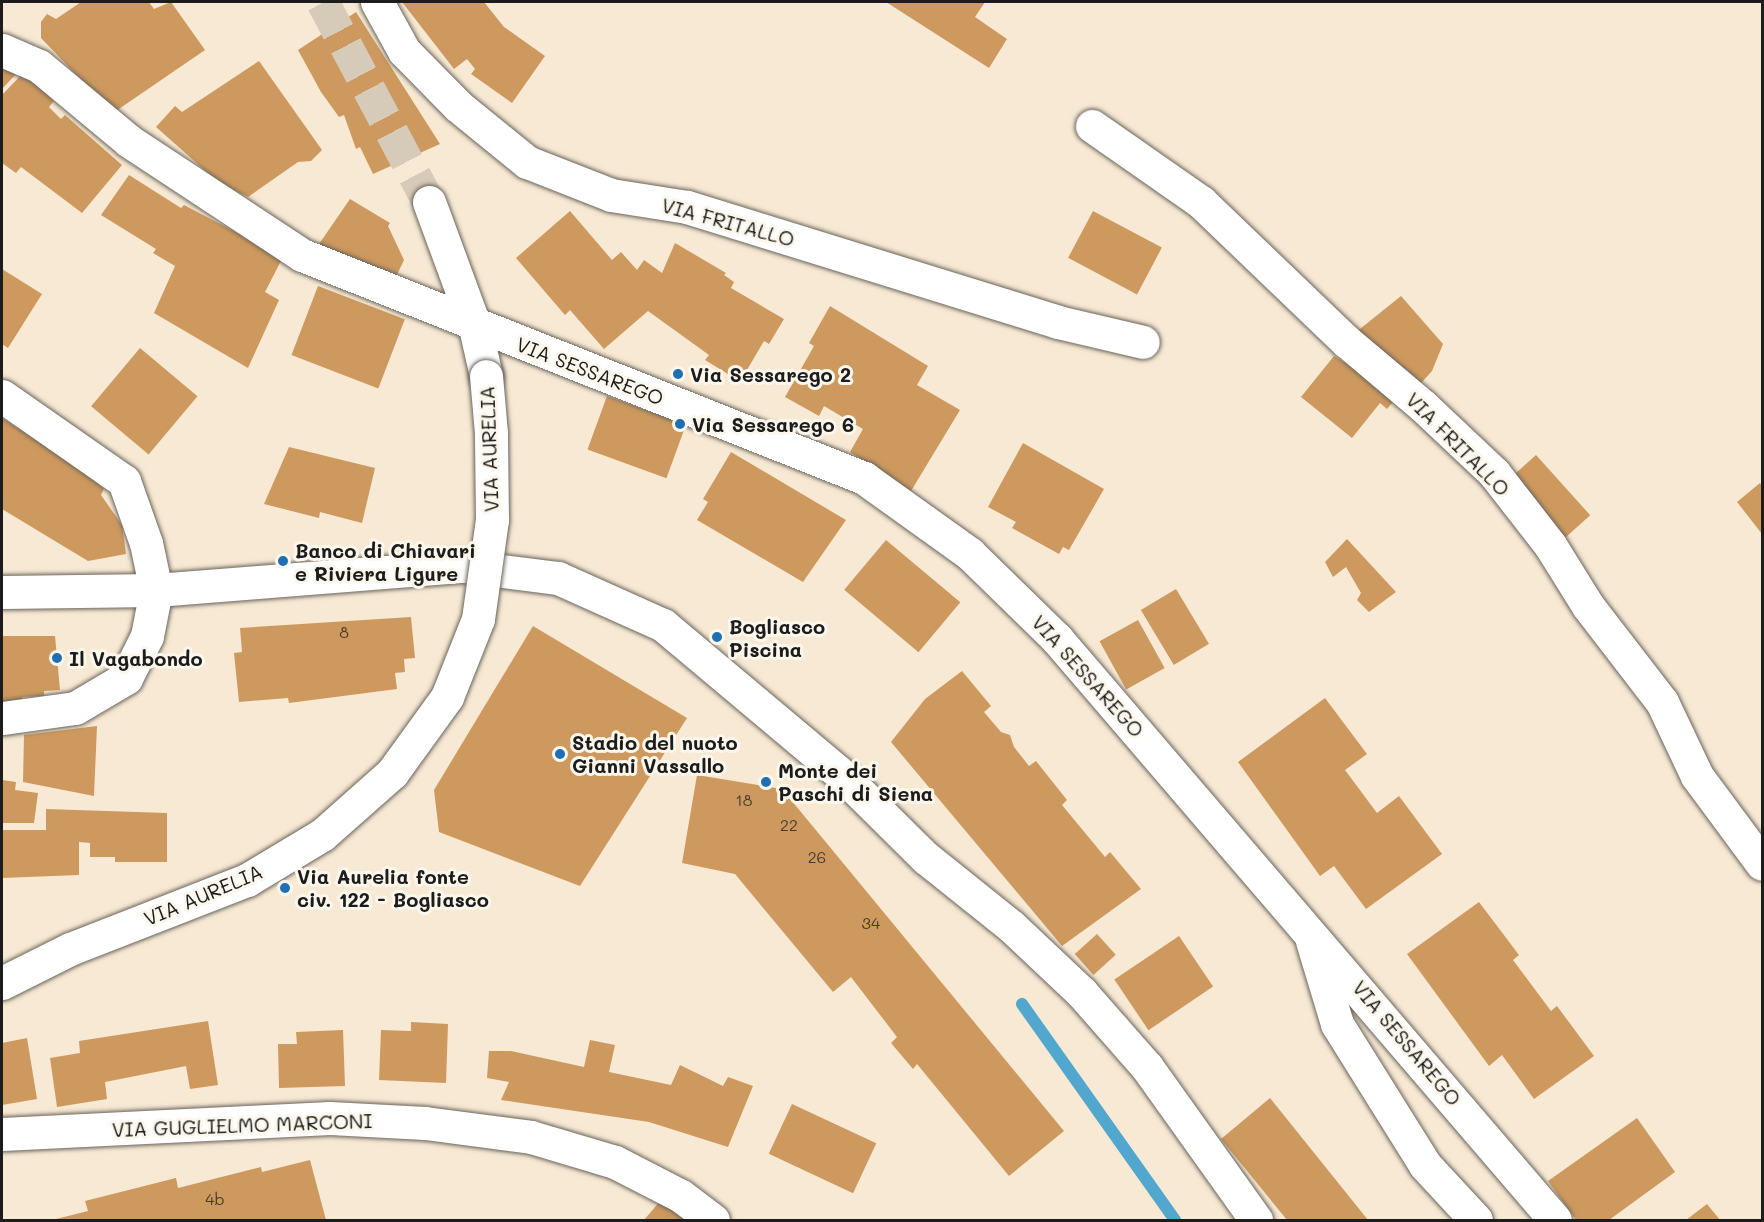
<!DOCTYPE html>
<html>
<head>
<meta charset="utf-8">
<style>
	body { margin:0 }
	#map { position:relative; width:1764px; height:1222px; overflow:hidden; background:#f7e9d3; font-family:Mali,sans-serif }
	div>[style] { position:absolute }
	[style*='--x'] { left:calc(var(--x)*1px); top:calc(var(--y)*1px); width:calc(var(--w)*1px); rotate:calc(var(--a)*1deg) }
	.stream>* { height:12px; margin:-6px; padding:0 6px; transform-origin:6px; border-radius:6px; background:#52a7ce }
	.building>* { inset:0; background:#ce995e; transform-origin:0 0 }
	.major-tunnel>* { height:33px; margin-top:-16.5px; transform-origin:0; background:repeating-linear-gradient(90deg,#d6cab8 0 33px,transparent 0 49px) }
	.roads { filter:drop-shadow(0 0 2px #69645c) drop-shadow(0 0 2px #69645c) }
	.minor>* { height:33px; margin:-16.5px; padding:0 16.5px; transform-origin:16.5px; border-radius:16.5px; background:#fff }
	.major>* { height:33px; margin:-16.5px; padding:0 16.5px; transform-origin:16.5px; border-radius:16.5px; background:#fff }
	.bridges { filter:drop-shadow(0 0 2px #69645c) drop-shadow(0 0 2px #69645c) }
	.major-bridge>* { height:33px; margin:-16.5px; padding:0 16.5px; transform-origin:16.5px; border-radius:16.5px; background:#fff }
	.dots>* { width:16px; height:16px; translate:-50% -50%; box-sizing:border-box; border:3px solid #fbf7ec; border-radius:50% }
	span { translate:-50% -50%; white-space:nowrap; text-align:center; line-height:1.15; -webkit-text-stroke:6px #fbf7ec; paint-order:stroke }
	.number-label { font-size:16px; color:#483b2c }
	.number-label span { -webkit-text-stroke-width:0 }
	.street-label { font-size:20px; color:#1c1c1c }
	.poi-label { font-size:20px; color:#1c1c1c; font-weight:700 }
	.left { translate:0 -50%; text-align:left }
	.frame { position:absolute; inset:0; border:3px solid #1c1c1c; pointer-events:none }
</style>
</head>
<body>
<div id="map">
	<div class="stream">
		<div style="--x:1022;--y:1004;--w:265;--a:54.7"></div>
	</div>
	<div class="building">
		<div style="clip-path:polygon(81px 2px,149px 2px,154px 9px,171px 2px,205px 50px,113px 113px,41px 38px,41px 22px,47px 14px,56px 19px)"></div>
		<div style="clip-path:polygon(402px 2px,484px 2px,504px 27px,545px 56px,512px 103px,471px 74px,475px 69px,467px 59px,454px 69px)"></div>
		<div style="clip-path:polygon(886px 2px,985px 2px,975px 17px,1007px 39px,989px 68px)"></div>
		<div style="clip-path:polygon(356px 12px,440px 144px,373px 174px,360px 147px,356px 149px,344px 115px,339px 117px,321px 92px,298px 50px)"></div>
		<div style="clip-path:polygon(259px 61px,322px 150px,311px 161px,298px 162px,248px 197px,218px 182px,156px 127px,175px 106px,182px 112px)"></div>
		<div style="clip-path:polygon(2px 67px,18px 72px,2px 89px)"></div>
		<div style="clip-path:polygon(24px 72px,54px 101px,49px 107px,61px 119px,65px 115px,122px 165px,82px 213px,21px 167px,16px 173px,2px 163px,2px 95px)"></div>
		<div style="clip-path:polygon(129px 175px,181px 208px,184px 205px,283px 257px,265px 292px,279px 300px,248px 368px,154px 313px,175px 266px,153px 253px,156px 249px,101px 215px)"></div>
		<div style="clip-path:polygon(350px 199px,390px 223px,388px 226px,404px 260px,395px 279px,317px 247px)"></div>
		<div style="clip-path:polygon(570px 211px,612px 260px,621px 252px,637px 270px,644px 260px,662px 273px,675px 243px,726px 273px,724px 275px,734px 282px,731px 288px,784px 319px,769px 344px,764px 341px,744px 375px,740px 372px,736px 379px,705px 360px,709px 355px,648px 311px,604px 349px,570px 310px,565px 315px,516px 258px)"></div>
		<div style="left:1093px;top:211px;width:78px;height:53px;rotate:28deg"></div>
		<div style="clip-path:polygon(2px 269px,42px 294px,8px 348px,2px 344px)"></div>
		<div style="left:318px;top:286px;width:93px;height:74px;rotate:21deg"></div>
		<div style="clip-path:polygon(1401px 296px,1443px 344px,1432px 371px,1412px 393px,1350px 337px)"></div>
		<div style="clip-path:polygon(830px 306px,928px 366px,917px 385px,960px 410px,911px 491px,850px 452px,863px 429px,824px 406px,819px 416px,785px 397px,814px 346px,809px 343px)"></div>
		<div style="left:140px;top:348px;width:75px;height:76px;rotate:40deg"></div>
		<div style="clip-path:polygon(1334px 356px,1398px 396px,1387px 409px,1380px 403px,1352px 438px,1301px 397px)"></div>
		<div style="left:607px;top:396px;width:84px;height:57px;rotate:20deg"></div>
		<div style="clip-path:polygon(2px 418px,81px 469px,104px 489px,101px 495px,122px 525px,126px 554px,88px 561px,2px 509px)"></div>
		<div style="clip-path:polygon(1023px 443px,1104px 489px,1069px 550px,1063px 547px,1059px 554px,1012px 528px,1016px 522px,988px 507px)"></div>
		<div style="clip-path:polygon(289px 447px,375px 468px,362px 523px,320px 512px,319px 518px,264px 504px)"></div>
		<div style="clip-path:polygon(731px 452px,846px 520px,803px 582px,697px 520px,708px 502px,703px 499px)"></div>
		<div style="left:1536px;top:455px;width:81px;height:36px;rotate:48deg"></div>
		<div style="clip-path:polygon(1760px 483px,1762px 486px,1762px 534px,1737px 502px)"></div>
		<div style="clip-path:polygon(1347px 539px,1396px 592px,1369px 612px,1357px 600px,1361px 593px,1346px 567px,1333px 577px,1325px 562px)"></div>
		<div style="left:886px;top:540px;width:97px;height:65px;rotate:40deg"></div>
		<div style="left:1176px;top:589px;width:64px;height:41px;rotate:59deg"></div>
		<div style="clip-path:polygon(411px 617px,415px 658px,404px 659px,405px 672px,395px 673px,397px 689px,289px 703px,288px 698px,239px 702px,234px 653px,242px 652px,240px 628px)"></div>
		<div style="left:1138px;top:620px;width:55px;height:44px;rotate:61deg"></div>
		<div style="clip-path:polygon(533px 626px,687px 718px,580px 886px,439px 832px,434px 790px)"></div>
		<div style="clip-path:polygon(2px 636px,55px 636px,60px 690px,44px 691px,44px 696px,22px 697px,23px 702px,2px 706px)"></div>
		<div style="clip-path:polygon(962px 671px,991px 706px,984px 712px,1001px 732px,1010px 735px,1014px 747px,1029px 766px,1036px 761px,1067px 800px,1062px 805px,1105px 857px,1110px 852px,1141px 889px,1062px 946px,891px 742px,925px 699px)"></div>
		<div style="clip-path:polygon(1325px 698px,1367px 754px,1345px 770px,1377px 813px,1399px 796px,1442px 854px,1366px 909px,1334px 866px,1320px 876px,1238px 762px)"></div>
		<div style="clip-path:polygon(97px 726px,94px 796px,23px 782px,24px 735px)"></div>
		<div style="clip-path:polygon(697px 775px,782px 789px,1064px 1131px,1009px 1176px,917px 1064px,913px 1069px,891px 1043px,897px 1037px,851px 977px,833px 992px,735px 874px,682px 863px)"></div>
		<div style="clip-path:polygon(2px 780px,16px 782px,15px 790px,38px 793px,34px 823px,2px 823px)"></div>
		<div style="clip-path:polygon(46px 809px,167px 813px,167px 862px,115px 862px,115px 857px,90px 857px,90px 843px,79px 842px,79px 875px,2px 878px,2px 830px,46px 830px)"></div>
		<div style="clip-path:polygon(1479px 902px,1519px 955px,1513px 960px,1551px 1011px,1557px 1006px,1594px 1056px,1534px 1099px,1502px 1055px,1489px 1066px,1407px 954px)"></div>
		<div style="left:1097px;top:934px;width:28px;height:30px;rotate:48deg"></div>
		<div style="left:1179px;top:936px;width:61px;height:78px;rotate:56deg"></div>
		<div style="clip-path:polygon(208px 1021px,218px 1085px,190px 1089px,186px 1066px,105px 1082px,107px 1099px,57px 1107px,50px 1058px,80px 1053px,79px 1041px)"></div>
		<div style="clip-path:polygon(411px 1022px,448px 1024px,446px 1083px,379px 1080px,381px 1030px,411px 1031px)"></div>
		<div style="clip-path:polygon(343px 1030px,345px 1086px,279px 1088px,278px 1044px,297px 1044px,296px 1032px)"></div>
		<div style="clip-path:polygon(27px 1038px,37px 1099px,2px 1105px,2px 1043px)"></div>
		<div style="clip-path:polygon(590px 1040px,615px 1045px,609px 1072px,671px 1085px,680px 1065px,723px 1086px,728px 1077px,753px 1086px,728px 1147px,649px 1122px,501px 1100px,509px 1082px,487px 1078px,489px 1051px,511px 1051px,584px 1067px)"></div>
		<div style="clip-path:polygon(1270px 1098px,1368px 1220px,1287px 1220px,1221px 1139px)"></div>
		<div style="left:792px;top:1104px;width:93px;height:55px;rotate:25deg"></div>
		<div style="clip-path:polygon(1637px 1118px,1675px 1172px,1609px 1220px,1576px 1220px,1548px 1181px)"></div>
		<div style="clip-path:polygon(310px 1160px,326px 1220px,52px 1220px,88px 1211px,85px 1201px,176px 1178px,178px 1188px,261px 1167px,262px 1172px)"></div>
		<div style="clip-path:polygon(661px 1200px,685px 1220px,644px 1220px)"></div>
		<div style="clip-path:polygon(1707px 1204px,1720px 1220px,1686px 1220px)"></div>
	</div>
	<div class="major-tunnel">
		<div style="--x:323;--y:2;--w:226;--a:62.1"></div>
	</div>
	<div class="roads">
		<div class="minor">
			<div style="--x:377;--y:2;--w:56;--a:61.1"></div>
			<div style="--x:404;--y:51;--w:77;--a:45.5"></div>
			<div style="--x:458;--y:106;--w:89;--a:39.1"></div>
			<div style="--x:527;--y:162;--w:90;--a:21.4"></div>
			<div style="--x:611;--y:195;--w:77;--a:9"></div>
			<div style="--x:687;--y:207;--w:388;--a:17.2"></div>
			<div style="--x:1058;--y:322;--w:87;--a:13.2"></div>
			<div style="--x:2;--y:50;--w:40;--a:23.4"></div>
			<div style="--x:39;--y:66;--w:117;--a:39.8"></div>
			<div style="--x:129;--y:141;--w:207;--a:33.4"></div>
			<div style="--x:302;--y:255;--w:605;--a:21.64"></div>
			<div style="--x:864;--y:478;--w:130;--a:35.6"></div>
			<div style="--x:970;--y:554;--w:122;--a:44.3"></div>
			<div style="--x:1057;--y:639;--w:765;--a:49.4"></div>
			<div style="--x:1092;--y:126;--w:133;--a:34.9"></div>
			<div style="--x:1201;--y:202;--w:201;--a:43.8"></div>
			<div style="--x:1346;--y:341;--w:101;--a:40.2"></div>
			<div style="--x:1423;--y:406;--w:98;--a:43.3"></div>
			<div style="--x:1494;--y:473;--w:91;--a:52.1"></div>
			<div style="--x:1550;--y:545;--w:72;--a:58.1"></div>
			<div style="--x:1588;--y:606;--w:121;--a:52.4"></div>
			<div style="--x:1662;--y:702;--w:82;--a:64.7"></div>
			<div style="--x:1697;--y:776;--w:109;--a:53.5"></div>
			<div style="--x:2;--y:396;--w:149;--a:34.9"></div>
			<div style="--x:124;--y:481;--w:66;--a:70.5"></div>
			<div style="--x:146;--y:543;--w:48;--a:78"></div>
			<div style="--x:156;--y:590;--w:47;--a:101.1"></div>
			<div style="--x:147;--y:636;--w:47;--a:116.6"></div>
			<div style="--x:126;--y:678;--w:59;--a:149.5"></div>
			<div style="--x:75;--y:708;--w:74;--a:172.2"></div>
			<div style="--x:2;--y:592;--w:154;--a:-0.7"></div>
			<div style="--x:156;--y:590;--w:308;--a:-4.5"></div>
			<div style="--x:463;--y:566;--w:96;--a:7.2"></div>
			<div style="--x:558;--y:578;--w:115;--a:24.1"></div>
			<div style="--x:663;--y:625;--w:235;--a:40"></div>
			<div style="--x:843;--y:776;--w:117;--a:44.7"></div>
			<div style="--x:926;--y:858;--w:109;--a:38.7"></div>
			<div style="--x:1011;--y:926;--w:98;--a:43.3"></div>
			<div style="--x:1082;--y:993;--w:98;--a:48.7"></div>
			<div style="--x:1147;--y:1067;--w:188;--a:54.5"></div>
			<div style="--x:1312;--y:941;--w:87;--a:73.2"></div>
			<div style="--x:1337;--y:1024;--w:166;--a:58"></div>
			<div style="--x:1425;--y:1165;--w:75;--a:47.2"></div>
			<div style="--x:2;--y:1134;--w:328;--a:-2.8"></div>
			<div style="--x:330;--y:1118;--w:95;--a:3"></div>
			<div style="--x:425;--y:1123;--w:107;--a:7.5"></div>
			<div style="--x:531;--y:1137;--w:88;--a:16.6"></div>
			<div style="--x:615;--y:1162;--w:74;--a:27.3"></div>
			<div style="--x:681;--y:1196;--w:40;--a:37"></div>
		</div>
		<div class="major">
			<div style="--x:429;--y:202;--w:133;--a:69.8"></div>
			<div style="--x:475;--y:327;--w:50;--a:77.3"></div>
		</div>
	</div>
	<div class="bridges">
		<div class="major-bridge">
			<div style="--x:2;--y:983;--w:76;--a:-26.6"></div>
			<div style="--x:70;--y:949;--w:190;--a:-21.3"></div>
			<div style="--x:247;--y:880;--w:87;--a:-31"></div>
			<div style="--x:322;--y:835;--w:94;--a:-41.5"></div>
			<div style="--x:392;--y:773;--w:94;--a:-54.1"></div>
			<div style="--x:447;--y:697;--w:84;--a:-68.3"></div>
			<div style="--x:478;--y:619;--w:100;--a:-82"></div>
			<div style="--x:492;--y:520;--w:87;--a:-90.7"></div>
			<div style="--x:491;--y:433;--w:57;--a:-95"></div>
		</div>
	</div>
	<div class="dots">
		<div style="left:678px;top:374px;background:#1f6fb2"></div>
		<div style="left:680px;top:424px;background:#1f6fb2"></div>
		<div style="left:283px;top:561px;background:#1f6fb2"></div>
		<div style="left:717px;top:637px;background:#1f6fb2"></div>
		<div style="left:57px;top:658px;background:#1f6fb2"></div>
		<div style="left:560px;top:754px;background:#1f6fb2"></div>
		<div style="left:766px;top:782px;background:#1f6fb2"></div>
		<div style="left:285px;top:888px;background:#1f6fb2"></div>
	</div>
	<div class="number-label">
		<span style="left:344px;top:632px">8</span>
		<span style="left:744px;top:800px">18</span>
		<span style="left:789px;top:825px">22</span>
		<span style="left:817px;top:857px">26</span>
		<span style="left:871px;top:923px">34</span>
		<span style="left:215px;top:1199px">4b</span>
	</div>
	<div class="street-label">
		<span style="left:728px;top:222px;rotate:15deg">VIA FRITALLO</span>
		<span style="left:590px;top:371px;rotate:21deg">VIA SESSAREGO</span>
		<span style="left:1458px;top:444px;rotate:45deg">VIA FRITALLO</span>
		<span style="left:489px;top:449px;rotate:-92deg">VIA AURELIA</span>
		<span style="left:1088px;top:676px;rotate:48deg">VIA SESSAREGO</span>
		<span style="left:203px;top:895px;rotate:-23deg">VIA AURELIA</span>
		<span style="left:1407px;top:1043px;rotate:50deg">VIA SESSAREGO</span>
		<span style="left:242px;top:1125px;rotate:-2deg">VIA GUGLIELMO MARCONI</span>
	</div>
	<div class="poi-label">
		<span class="left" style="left:690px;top:374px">Via Sessarego 2</span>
		<span class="left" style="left:692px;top:424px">Via Sessarego 6</span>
		<span class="left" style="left:295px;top:562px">Banco di Chiavari<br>e Riviera Ligure</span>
		<span class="left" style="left:729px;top:638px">Bogliasco<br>Piscina</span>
		<span class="left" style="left:69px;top:658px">Il Vagabondo</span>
		<span class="left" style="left:572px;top:754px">Stadio del nuoto<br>Gianni Vassallo</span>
		<span class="left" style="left:778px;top:782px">Monte dei<br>Paschi di Siena</span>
		<span class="left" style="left:297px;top:888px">Via Aurelia fonte<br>civ. 122 - Bogliasco</span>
	</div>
	<div class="frame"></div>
</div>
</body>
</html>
